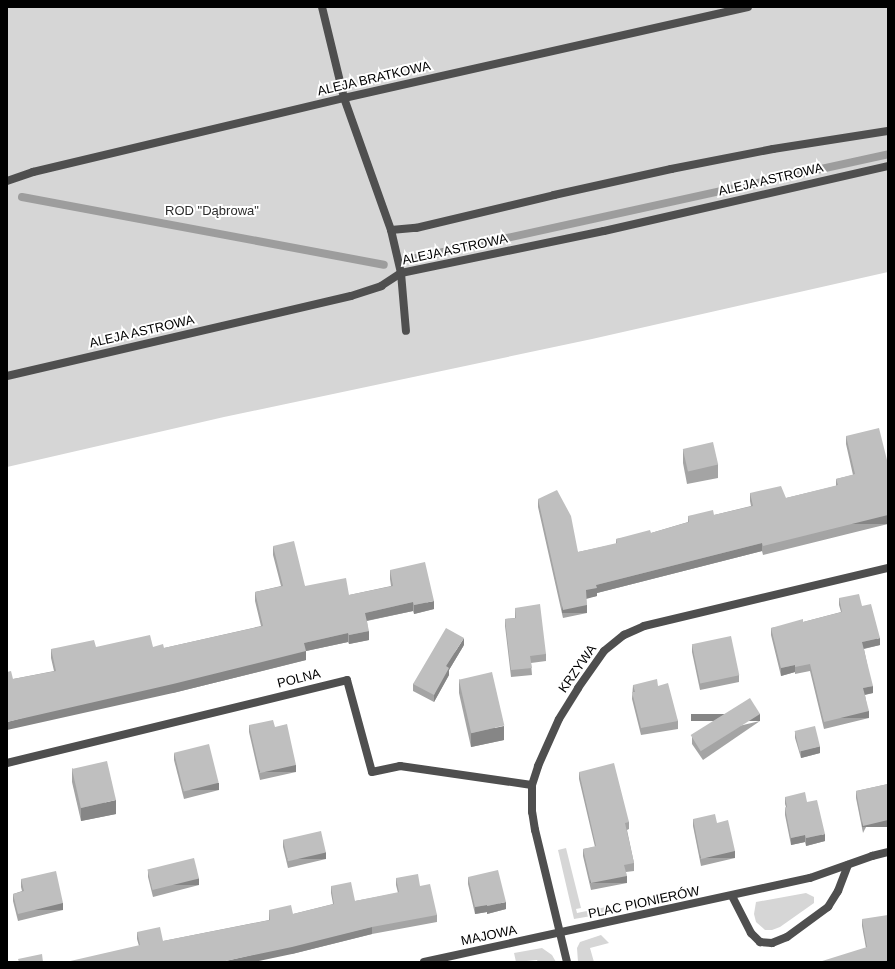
<!DOCTYPE html>
<html>
<head>
<meta charset="utf-8">
<style>
	body { margin:0 }
	#map { position:relative; width:895px; height:969px; overflow:hidden; background:#fff; font-family:Helvetica,sans-serif }
	div>[style] { position:absolute }
	[style*='--x'] { left:calc(var(--x)*1px); top:calc(var(--y)*1px); width:calc(var(--w)*1px); rotate:calc(var(--a)*1deg) }
	.green>* { inset:0; background:#d6d6d6 }
	.stream>* { height:8px; margin:-4px; padding:0 4px; transform-origin:4px; border-radius:4px; background:#9d9d9d }
	.lane>* { height:8px; margin:-4px; padding:0 4px; transform-origin:4px; border-radius:4px; background:#4f4f4f }
	.street>* { height:8px; margin:-4px; padding:0 4px; transform-origin:4px; border-radius:4px; background:#4f4f4f }
	.wall>* { inset:0; background:#a4a4a4 }
	.shaded-wall>* { inset:0; background:#868686; transform-origin:0 0 }
	.building>* { inset:0; background:#bfbfbf; transform-origin:0 0 }
	span { translate:-50% -50%; white-space:nowrap; text-align:center; line-height:1.15; -webkit-text-stroke:4px #fff; paint-order:stroke }
	.street-label { font-size:13px; color:#000 }
	.park-label { font-size:13px; color:#2d2d2d }
	.frame { position:absolute; inset:0; border:8px solid #000; pointer-events:none }
</style>
</head>
<body>
<div id="map">
	<div class="green">
		<div style="clip-path:polygon(7px 7px,888px 7px,888px 272px,592px 339px,224px 417px,7px 467px)"></div>
		<div style="clip-path:polygon(566px 848px,581px 908px,576px 909px,577px 913px,606px 907px,603px 914px,574px 919px,558px 850px)"></div>
		<div style="clip-path:polygon(806px 893px,814px 897px,814px 903px,780px 927px,772px 930px,765px 930px,756px 922px,754px 914px,756px 902px)"></div>
		<div style="clip-path:polygon(601px 935px,609px 943px,590px 948px,594px 962px,578px 962px,577px 948px,580px 942px)"></div>
		<div style="clip-path:polygon(542px 948px,552px 955px,556px 962px,538px 962px,537px 960px,516px 962px,514px 953px)"></div>
	</div>
	<div class="stream">
		<div style="--x:22;--y:197;--w:368;--a:10.6"></div>
		<div style="--x:416;--y:258;--w:483;--a:-12.4"></div>
	</div>
	<div class="lane">
		<div style="--x:322;--y:7;--w:94;--a:76.4"></div>
		<div style="--x:344;--y:98;--w:140;--a:70.4"></div>
		<div style="--x:391;--y:230;--w:44;--a:76.9"></div>
		<div style="--x:401;--y:273;--w:58;--a:85.1"></div>
		<div style="--x:7;--y:181;--w:28;--a:-19"></div>
		<div style="--x:33;--y:172;--w:320;--a:-13.4"></div>
		<div style="--x:344;--y:98;--w:414;--a:-12.7"></div>
		<div style="--x:391;--y:230;--w:25;--a:-5"></div>
		<div style="--x:416;--y:228;--w:142;--a:-13.4"></div>
		<div style="--x:554;--y:195;--w:120;--a:-12.5"></div>
		<div style="--x:671;--y:169;--w:104;--a:-11.1"></div>
		<div style="--x:773;--y:149;--w:116;--a:-8.9"></div>
		<div style="--x:7;--y:376;--w:353;--a:-13.1"></div>
		<div style="--x:351;--y:296;--w:32;--a:-18"></div>
		<div style="--x:381;--y:286;--w:24;--a:-33"></div>
		<div style="--x:401;--y:273;--w:207;--a:-11.7"></div>
		<div style="--x:604;--y:231;--w:291;--a:-12.9"></div>
	</div>
	<div class="street">
		<div style="--x:7;--y:763;--w:350;--a:-13.7"></div>
		<div style="--x:347;--y:680;--w:95;--a:74.8"></div>
		<div style="--x:372;--y:772;--w:29;--a:-12"></div>
		<div style="--x:400;--y:766;--w:133;--a:8.2"></div>
		<div style="--x:732;--y:896;--w:42;--a:62.8"></div>
		<div style="--x:751;--y:933;--w:13;--a:45"></div>
		<div style="--x:760;--y:942;--w:12;--a:5"></div>
		<div style="--x:772;--y:943;--w:16;--a:-22"></div>
		<div style="--x:787;--y:937;--w:51;--a:-36.2"></div>
		<div style="--x:828;--y:907;--w:19;--a:-58"></div>
		<div style="--x:838;--y:891;--w:28;--a:-69"></div>
		<div style="--x:424;--y:962;--w:395;--a:-12.3"></div>
		<div style="--x:810;--y:878;--w:66;--a:-19.5"></div>
		<div style="--x:872;--y:856;--w:16;--a:-14"></div>
		<div style="--x:567;--y:962;--w:136;--a:-103.6"></div>
		<div style="--x:535;--y:830;--w:18;--a:-99"></div>
		<div style="--x:532;--y:812;--w:27;--a:-90"></div>
		<div style="--x:532;--y:785;--w:20;--a:-72"></div>
		<div style="--x:538;--y:766;--w:51;--a:-65.9"></div>
		<div style="--x:559;--y:719;--w:36;--a:-58"></div>
		<div style="--x:578;--y:688;--w:45;--a:-54.9"></div>
		<div style="--x:604;--y:651;--w:26;--a:-39"></div>
		<div style="--x:624;--y:635;--w:22;--a:-24"></div>
		<div style="--x:644;--y:626;--w:251;--a:-13.4"></div>
	</div>
	<div class="wall">
		<div style="clip-path:polygon(846px 436px,888px 464px,888px 524px,763px 555px,762px 551px,597px 593px,597px 596px,586px 598px,587px 613px,563px 618px,538px 507px,538px 499px,578px 552px,616px 544px,616px 539px,651px 533px,688px 522px,688px 516px,714px 515px,751px 506px,750px 501px,750px 493px,786px 498px,836px 486px,836px 479px,853px 475px,846px 444px)"></div>
		<div style="clip-path:polygon(683px 449px,718px 464px,718px 478px,687px 484px,683px 463px)"></div>
		<div style="clip-path:polygon(273px 546px,305px 586px,349px 595px,391px 586px,390px 579px,390px 570px,434px 609px,414px 614px,413px 611px,367px 621px,369px 640px,349px 644px,348px 642px,306px 651px,306px 660px,173px 693px,13px 679px,54px 671px,51px 658px,51px 649px,96px 647px,153px 647px,164px 648px,261px 626px,255px 601px,255px 592px,281px 586px,273px 555px)"></div>
		<div style="clip-path:polygon(839px 598px,862px 606px,880px 645px,864px 649px,873px 693px,865px 695px,869px 718px,824px 729px,810px 671px,795px 674px,795px 672px,781px 676px,771px 635px,771px 628px,803px 622px,841px 612px,839px 605px)"></div>
		<div style="clip-path:polygon(515px 608px,546px 654px,546px 661px,531px 663px,532px 675px,511px 677px,505px 626px,505px 619px,515px 618px)"></div>
		<div style="clip-path:polygon(464px 645px,449px 670px,449px 675px,434px 702px,413px 691px,413px 684px)"></div>
		<div style="clip-path:polygon(692px 645px,739px 675px,739px 682px,700px 690px,692px 652px)"></div>
		<div style="clip-path:polygon(459px 679px,504px 740px,471px 747px,459px 693px)"></div>
		<div style="clip-path:polygon(633px 685px,658px 686px,678px 721px,678px 729px,641px 735px,632px 699px)"></div>
		<div style="clip-path:polygon(760px 721px,703px 760px,692px 744px,692px 737px)"></div>
		<div style="clip-path:polygon(249px 725px,275px 727px,296px 772px,260px 780px,249px 732px)"></div>
		<div style="clip-path:polygon(795px 731px,820px 753px,801px 758px,795px 738px)"></div>
		<div style="clip-path:polygon(174px 753px,219px 790px,184px 799px,174px 760px)"></div>
		<div style="clip-path:polygon(72px 768px,116px 814px,81px 821px,72px 782px)"></div>
		<div style="clip-path:polygon(579px 772px,629px 822px,629px 829px,627px 830px,634px 863px,634px 871px,626px 872px,627px 883px,591px 890px,583px 856px,583px 849px,595px 847px,579px 779px)"></div>
		<div style="clip-path:polygon(888px 784px,863px 833px,856px 798px,856px 791px)"></div>
		<div style="clip-path:polygon(785px 797px,807px 802px,825px 841px,806px 846px,805px 842px,791px 845px,785px 815px,785px 808px,786px 807px,785px 804px)"></div>
		<div style="clip-path:polygon(693px 819px,717px 823px,735px 858px,701px 866px,693px 826px)"></div>
		<div style="clip-path:polygon(283px 840px,326px 859px,288px 868px,283px 847px)"></div>
		<div style="clip-path:polygon(148px 870px,199px 885px,153px 897px,148px 877px)"></div>
		<div style="clip-path:polygon(468px 877px,506px 909px,487px 914px,487px 912px,475px 914px,468px 884px)"></div>
		<div style="clip-path:polygon(396px 878px,420px 886px,437px 915px,437px 922px,372px 934px,292px 954px,139px 946px,137px 939px,137px 932px,163px 941px,269px 920px,269px 910px,293px 914px,333px 904px,331px 893px,331px 886px,355px 901px,398px 893px,396px 885px)"></div>
		<div style="clip-path:polygon(21px 879px,63px 910px,18px 921px,13px 901px,13px 894px,22px 891px,21px 887px)"></div>
		<div style="clip-path:polygon(862px 919px,888px 962px,866px 948px,862px 926px)"></div>
	</div>
	<div class="shaded-wall">
		<div style="left:888px;top:515px;width:9px;height:129px;rotate:90deg"></div>
		<div style="clip-path:polygon(762px 543px,762px 551px,597px 593px,597px 596px,586px 599px,586px 590px,596px 585px)"></div>
		<div style="clip-path:polygon(434px 601px,434px 609px,414px 614px,414px 605px)"></div>
		<div style="clip-path:polygon(413px 602px,413px 611px,365px 621px,365px 613px)"></div>
		<div style="left:587px;top:605px;width:8px;height:25px;rotate:90deg"></div>
		<div style="clip-path:polygon(369px 631px,369px 640px,349px 644px,349px 635px)"></div>
		<div style="clip-path:polygon(348px 633px,348px 642px,306px 651px,306px 660px,173px 693px,7px 730px,7px 722px,304px 643px)"></div>
		<div style="clip-path:polygon(464px 638px,464px 645px,449px 670px,449px 675px,434px 702px,434px 695px,446px 666px)"></div>
		<div style="clip-path:polygon(880px 638px,880px 645px,862px 649px,862px 642px)"></div>
		<div style="clip-path:polygon(795px 665px,795px 672px,781px 676px,781px 668px)"></div>
		<div style="clip-path:polygon(873px 686px,873px 693px,863px 695px,863px 688px)"></div>
		<div style="left:869px;top:711px;width:7px;height:46px;rotate:90deg"></div>
		<div style="left:760px;top:714px;width:7px;height:69px;rotate:90deg"></div>
		<div style="clip-path:polygon(504px 726px,504px 740px,471px 747px,471px 733px)"></div>
		<div style="clip-path:polygon(820px 746px,820px 753px,801px 758px,801px 751px)"></div>
		<div style="left:296px;top:765px;width:7px;height:37px;rotate:90deg"></div>
		<div style="left:219px;top:783px;width:7px;height:36px;rotate:90deg"></div>
		<div style="clip-path:polygon(116px 800px,116px 814px,81px 821px,81px 808px)"></div>
		<div style="left:888px;top:820px;width:7px;height:26px;rotate:90deg"></div>
		<div style="clip-path:polygon(825px 834px,825px 841px,806px 846px,806px 838px)"></div>
		<div style="clip-path:polygon(805px 835px,805px 842px,791px 845px,791px 838px)"></div>
		<div style="left:735px;top:851px;width:7px;height:35px;rotate:90deg"></div>
		<div style="left:326px;top:852px;width:7px;height:39px;rotate:90deg"></div>
		<div style="left:627px;top:876px;width:7px;height:37px;rotate:90deg"></div>
		<div style="left:199px;top:878px;width:7px;height:48px;rotate:90deg"></div>
		<div style="clip-path:polygon(506px 902px,506px 909px,487px 914px,487px 906px)"></div>
		<div style="left:63px;top:903px;width:7px;height:46px;rotate:90deg"></div>
		<div style="clip-path:polygon(487px 905px,487px 912px,475px 914px,475px 907px)"></div>
		<div style="clip-path:polygon(372px 927px,372px 934px,292px 954px,254px 962px,221px 962px)"></div>
	</div>
	<div class="building">
		<div style="clip-path:polygon(879px 428px,888px 464px,888px 515px,763px 546px,762px 543px,596px 585px,597px 588px,586px 590px,587px 605px,563px 610px,538px 499px,557px 490px,571px 516px,578px 552px,617px 543px,616px 539px,650px 530px,651px 533px,689px 522px,688px 516px,713px 510px,714px 515px,753px 506px,750px 493px,781px 486px,786px 498px,838px 485px,836px 479px,855px 474px,846px 436px)"></div>
		<div style="left:713px;top:442px;width:23px;height:31px;rotate:77deg"></div>
		<div style="clip-path:polygon(294px 541px,305px 586px,346px 578px,349px 595px,393px 586px,390px 570px,425px 562px,434px 601px,414px 605px,413px 602px,365px 613px,369px 631px,349px 635px,348px 633px,304px 643px,306px 651px,173px 684px,7px 722px,7px 672px,11px 671px,13px 679px,56px 671px,51px 649px,94px 640px,96px 647px,150px 635px,153px 647px,163px 644px,164px 648px,263px 626px,255px 592px,283px 586px,273px 546px)"></div>
		<div style="clip-path:polygon(859px 594px,862px 606px,871px 604px,880px 638px,862px 642px,873px 686px,863px 688px,869px 711px,824px 722px,810px 664px,795px 667px,795px 665px,781px 668px,771px 628px,803px 619px,803px 622px,842px 612px,839px 598px)"></div>
		<div style="clip-path:polygon(540px 604px,546px 654px,530px 656px,532px 668px,511px 670px,505px 619px,516px 618px,515px 608px)"></div>
		<div style="clip-path:polygon(446px 628px,464px 638px,446px 666px,449px 668px,434px 695px,413px 684px)"></div>
		<div style="left:731px;top:636px;width:40px;height:40px;rotate:78deg"></div>
		<div style="left:492px;top:672px;width:55px;height:34px;rotate:77deg"></div>
		<div style="clip-path:polygon(657px 679px,658px 686px,668px 683px,678px 721px,641px 728px,632px 692px,635px 692px,633px 685px)"></div>
		<div style="left:750px;top:698px;width:19px;height:70px;rotate:58deg"></div>
		<div style="clip-path:polygon(273px 720px,275px 727px,287px 724px,296px 765px,260px 773px,249px 725px)"></div>
		<div style="left:815px;top:726px;width:21px;height:21px;rotate:76deg"></div>
		<div style="left:209px;top:744px;width:40px;height:36px;rotate:76deg"></div>
		<div style="left:107px;top:761px;width:40px;height:36px;rotate:77deg"></div>
		<div style="clip-path:polygon(614px 763px,629px 822px,625px 823px,634px 863px,624px 865px,627px 876px,591px 883px,583px 849px,596px 846px,579px 772px)"></div>
		<div style="clip-path:polygon(888px 784px,888px 820px,863px 826px,856px 791px)"></div>
		<div style="clip-path:polygon(805px 792px,807px 802px,817px 800px,825px 834px,806px 838px,805px 835px,791px 838px,785px 808px,787px 807px,785px 797px)"></div>
		<div style="clip-path:polygon(715px 814px,717px 823px,728px 820px,735px 851px,701px 859px,693px 819px)"></div>
		<div style="left:321px;top:831px;width:22px;height:39px;rotate:77deg"></div>
		<div style="left:194px;top:858px;width:21px;height:48px;rotate:76deg"></div>
		<div style="clip-path:polygon(498px 870px,506px 902px,487px 906px,487px 905px,475px 907px,468px 877px)"></div>
		<div style="clip-path:polygon(56px 871px,63px 903px,18px 914px,13px 894px,24px 891px,21px 879px)"></div>
		<div style="clip-path:polygon(418px 874px,420px 886px,430px 884px,437px 915px,372px 927px,292px 947px,221px 962px,66px 962px,140px 945px,137px 932px,160px 927px,163px 941px,270px 920px,269px 910px,291px 905px,293px 914px,334px 904px,331px 886px,351px 882px,355px 901px,399px 892px,396px 878px)"></div>
		<div style="clip-path:polygon(888px 915px,888px 962px,819px 962px,867px 947px,862px 919px)"></div>
		<div style="clip-path:polygon(42px 954px,43px 962px,19px 962px,18px 959px)"></div>
	</div>
	<div class="street-label">
		<span style="left:374px;top:79px;rotate:-13deg">ALEJA BRATKOWA</span>
		<span style="left:771px;top:180px;rotate:-13deg">ALEJA ASTROWA</span>
		<span style="left:455px;top:250px;rotate:-12deg">ALEJA ASTROWA</span>
		<span style="left:142px;top:332px;rotate:-13deg">ALEJA ASTROWA</span>
		<span style="left:578px;top:669px;rotate:-55deg">KRZYWA</span>
		<span style="left:299px;top:679px;rotate:-14deg">POLNA</span>
		<span style="left:644px;top:903px;rotate:-12deg">PLAC PIONIERÓW</span>
		<span style="left:489px;top:936px;rotate:-12deg">MAJOWA</span>
	</div>
	<div class="park-label">
		<span style="left:212px;top:211px">ROD "Dąbrowa"</span>
	</div>
	<div class="frame"></div>
</div>
</body>
</html>
